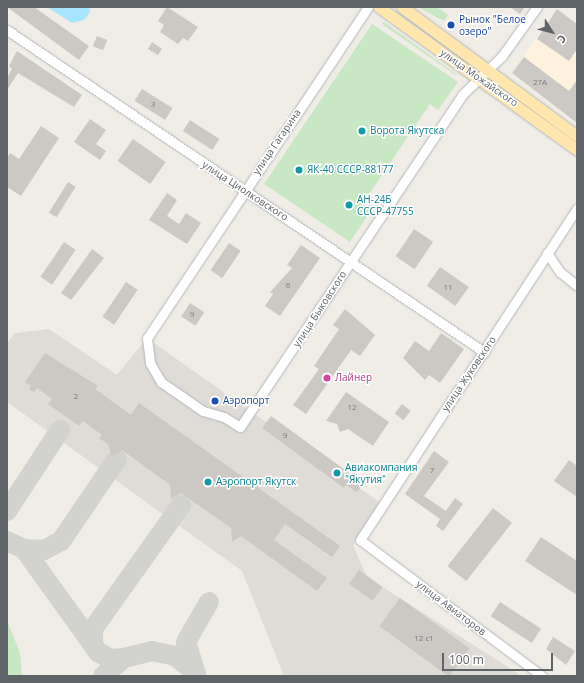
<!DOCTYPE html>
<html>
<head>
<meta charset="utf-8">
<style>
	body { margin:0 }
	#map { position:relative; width:584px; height:683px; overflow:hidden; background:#f0ede6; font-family:"Open Sans",sans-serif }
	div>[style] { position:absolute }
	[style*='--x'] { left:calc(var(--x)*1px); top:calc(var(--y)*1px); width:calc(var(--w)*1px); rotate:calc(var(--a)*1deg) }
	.commercial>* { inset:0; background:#fff2dd }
	.industrial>* { inset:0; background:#dfdcd8 }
	.green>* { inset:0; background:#c7e8c2 }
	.water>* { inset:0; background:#a8e5ff }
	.taxiway>* { height:20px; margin:-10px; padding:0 10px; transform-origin:10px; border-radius:10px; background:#d2d2ce }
	.building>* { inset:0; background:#ccc8c3; transform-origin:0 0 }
	.roads { filter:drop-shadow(0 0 1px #b3b8bb) drop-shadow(0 0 1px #b3b8bb) }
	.minor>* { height:9px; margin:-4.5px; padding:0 4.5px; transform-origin:4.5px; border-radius:4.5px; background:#fff }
	.major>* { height:11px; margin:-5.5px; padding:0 5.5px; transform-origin:5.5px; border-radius:5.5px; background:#ffe6ad }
	.dots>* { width:11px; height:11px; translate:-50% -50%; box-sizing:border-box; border:2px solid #fff; border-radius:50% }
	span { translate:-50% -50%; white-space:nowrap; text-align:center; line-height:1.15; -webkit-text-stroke:3px #fff; paint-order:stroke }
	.number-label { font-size:8px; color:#7a7c7e }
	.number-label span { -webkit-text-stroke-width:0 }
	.transit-label { font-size:10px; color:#164399 }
	.left { translate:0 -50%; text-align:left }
	.street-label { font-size:10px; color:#5e6367 }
	.culture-label { font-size:10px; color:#0d838f }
	.hotel-label { font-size:10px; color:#b23c85 }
	.frame { position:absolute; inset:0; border:8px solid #5e6367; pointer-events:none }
	.north { position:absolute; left:532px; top:12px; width:40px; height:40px; -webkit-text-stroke:3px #fff; paint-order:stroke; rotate:126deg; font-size:11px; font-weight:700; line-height:16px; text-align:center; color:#5e6367 }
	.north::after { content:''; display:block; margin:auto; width:14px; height:18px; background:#5e6367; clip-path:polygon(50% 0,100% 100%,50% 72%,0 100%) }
	.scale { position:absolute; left:442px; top:653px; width:111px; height:18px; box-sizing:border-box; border:2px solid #5e6367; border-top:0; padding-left:5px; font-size:12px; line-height:14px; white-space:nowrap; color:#5e6367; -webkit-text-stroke:3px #fff; paint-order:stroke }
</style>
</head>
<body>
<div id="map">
	<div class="commercial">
		<div style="clip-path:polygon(557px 9px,575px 22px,577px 20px,577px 123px,512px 73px)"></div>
	</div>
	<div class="industrial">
		<div style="clip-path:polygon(49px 329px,117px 375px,147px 338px,382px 504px,353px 545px,367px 577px,522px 676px,284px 676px,242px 571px,7px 402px,7px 343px,15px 333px)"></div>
	</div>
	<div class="green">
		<div style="clip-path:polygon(418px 7px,437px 7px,448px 15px,444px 21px)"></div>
		<div style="clip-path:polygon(384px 22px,456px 74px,457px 76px,382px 24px)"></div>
		<div style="clip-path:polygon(372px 24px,458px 82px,438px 110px,430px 104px,361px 206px,370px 212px,350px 242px,264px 184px)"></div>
		<div style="clip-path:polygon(7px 620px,20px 653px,22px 676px,7px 676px)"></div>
	</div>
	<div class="water">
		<div style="clip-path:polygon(47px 7px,89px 7px,90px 12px,84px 20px,72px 23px)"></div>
	</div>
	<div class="taxiway">
		<div style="--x:7;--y:511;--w:97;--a:-56.8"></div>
		<div style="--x:7;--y:541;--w:19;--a:25"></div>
		<div style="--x:24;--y:549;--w:127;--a:54.3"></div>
		<div style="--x:98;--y:652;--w:14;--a:30"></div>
		<div style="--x:110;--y:659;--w:14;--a:-4"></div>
		<div style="--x:24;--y:549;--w:20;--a:3"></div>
		<div style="--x:44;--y:550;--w:19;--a:-28"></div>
		<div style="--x:61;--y:541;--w:99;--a:-55.7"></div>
		<div style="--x:93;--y:644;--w:15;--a:-90"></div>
		<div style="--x:93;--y:629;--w:152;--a:-54.6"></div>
		<div style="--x:195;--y:671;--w:30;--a:-107"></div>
		<div style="--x:186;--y:642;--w:46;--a:-60.1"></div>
		<div style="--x:103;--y:676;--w:28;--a:-41"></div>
		<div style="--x:124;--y:658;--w:29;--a:-14"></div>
		<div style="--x:152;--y:651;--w:24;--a:12"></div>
		<div style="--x:175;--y:656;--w:27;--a:39"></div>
	</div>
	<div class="building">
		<div style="clip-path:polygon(7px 7px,34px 7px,89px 46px,79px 60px)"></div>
		<div style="clip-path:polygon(167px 7px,198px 27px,188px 41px,183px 38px,178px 44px,160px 32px,164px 25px,158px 21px)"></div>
		<div style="clip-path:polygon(510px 7px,525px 7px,520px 14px)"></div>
		<div style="clip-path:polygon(557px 9px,577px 24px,577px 49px,569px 61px,537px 39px)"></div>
		<div style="left:97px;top:36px;width:11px;height:11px;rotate:22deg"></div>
		<div style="clip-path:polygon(152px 42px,162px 49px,158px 55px,148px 49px)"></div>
		<div style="clip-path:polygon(17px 51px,82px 95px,74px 107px,18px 73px,7px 90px,7px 78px,12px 69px,9px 66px)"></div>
		<div style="clip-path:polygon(524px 57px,569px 91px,577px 80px,577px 123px,512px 73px)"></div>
		<div style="left:142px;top:89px;width:36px;height:14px;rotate:32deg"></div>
		<div style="clip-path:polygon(90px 119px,106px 130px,96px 144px,106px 151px,100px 160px,74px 142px)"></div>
		<div style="left:190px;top:120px;width:35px;height:13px;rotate:33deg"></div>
		<div style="clip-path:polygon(41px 126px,59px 138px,21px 196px,7px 187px,7px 159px,10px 153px,19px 159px)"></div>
		<div style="left:133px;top:139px;width:40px;height:27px;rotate:35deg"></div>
		<div style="left:68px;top:182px;width:9px;height:36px;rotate:32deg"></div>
		<div style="clip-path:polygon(167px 193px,177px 200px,167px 216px,179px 224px,186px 213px,201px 223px,187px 244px,149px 220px)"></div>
		<div style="left:414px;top:229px;width:23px;height:33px;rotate:34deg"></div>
		<div style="left:64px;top:242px;width:14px;height:42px;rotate:34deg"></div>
		<div style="left:229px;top:243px;width:14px;height:33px;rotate:34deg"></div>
		<div style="clip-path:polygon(301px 245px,320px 258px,280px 316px,265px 306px,273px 294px,270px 292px,292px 268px,287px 265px)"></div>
		<div style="clip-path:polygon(92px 249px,104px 258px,71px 300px,61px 293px)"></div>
		<div style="left:440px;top:267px;width:35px;height:23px;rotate:35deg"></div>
		<div style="left:126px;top:282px;width:14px;height:42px;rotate:34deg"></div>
		<div style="left:190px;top:303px;width:17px;height:16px;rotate:33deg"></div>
		<div style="clip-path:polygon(345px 309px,375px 335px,360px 356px,351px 350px,306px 414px,293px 405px,319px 369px,314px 366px,339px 329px,333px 325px)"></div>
		<div style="clip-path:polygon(441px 333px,464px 349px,440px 383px,429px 375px,425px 380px,403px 358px,415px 341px,429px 351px)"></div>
		<div style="clip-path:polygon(45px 353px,98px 386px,95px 389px,131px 415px,139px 403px,340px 546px,332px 557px,285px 524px,274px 540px,327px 578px,317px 591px,241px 536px,232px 542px,231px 528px,181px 493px,171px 499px,170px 485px,122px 450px,112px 457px,108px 444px,99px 438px,102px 435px,83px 421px,79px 426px,48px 404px,52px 399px,37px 388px,34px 392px,29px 389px,31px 386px,25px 382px)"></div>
		<div style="clip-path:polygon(346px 392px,389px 422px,373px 446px,348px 429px,340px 432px,337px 424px,326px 421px)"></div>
		<div style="left:402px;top:404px;width:11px;height:12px;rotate:38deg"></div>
		<div style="clip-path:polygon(271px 416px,352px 475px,354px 472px,366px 480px,357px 492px,346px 485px,344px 488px,262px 428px)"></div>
		<div style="clip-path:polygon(434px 451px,449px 462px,424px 496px,446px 511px,455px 498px,463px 504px,443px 531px,436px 526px,440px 519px,405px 494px)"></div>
		<div style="clip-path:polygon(569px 460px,577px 466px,577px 497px,554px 481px)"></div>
		<div style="left:493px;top:508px;width:24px;height:74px;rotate:38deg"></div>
		<div style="clip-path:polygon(541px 537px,577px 561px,577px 595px,525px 561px)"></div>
		<div style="left:359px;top:570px;width:29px;height:17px;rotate:36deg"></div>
		<div style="left:400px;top:598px;width:86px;height:35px;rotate:36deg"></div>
		<div style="left:500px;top:602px;width:49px;height:17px;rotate:33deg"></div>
		<div style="clip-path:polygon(553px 637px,575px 651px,566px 665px,546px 649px)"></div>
	</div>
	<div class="roads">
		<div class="minor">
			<div style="--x:368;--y:7;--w:398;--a:123.7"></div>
			<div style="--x:147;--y:338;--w:25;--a:83"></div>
			<div style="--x:150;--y:363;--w:22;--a:60"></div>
			<div style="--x:161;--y:382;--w:51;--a:34.6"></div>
			<div style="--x:203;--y:411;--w:22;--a:16"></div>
			<div style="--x:224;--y:417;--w:19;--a:32"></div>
			<div style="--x:240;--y:427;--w:399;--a:-56.2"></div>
			<div style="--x:462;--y:95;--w:56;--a:-44.3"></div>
			<div style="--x:502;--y:56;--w:60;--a:-54.5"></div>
			<div style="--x:7;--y:30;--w:576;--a:34.02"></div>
			<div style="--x:547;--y:253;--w:23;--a:56"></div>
			<div style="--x:560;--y:272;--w:22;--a:39"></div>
			<div style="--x:542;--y:676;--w:227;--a:-143.2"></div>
			<div style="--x:360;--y:540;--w:396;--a:-56.8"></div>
		</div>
		<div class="major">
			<div style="--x:379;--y:7;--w:244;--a:35.8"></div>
			<div style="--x:402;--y:7;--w:217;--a:36.4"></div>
		</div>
	</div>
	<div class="dots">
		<div style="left:451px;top:25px;background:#1a4fb4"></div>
		<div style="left:362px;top:131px;background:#0f9aa8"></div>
		<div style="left:299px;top:170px;background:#0f9aa8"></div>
		<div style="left:349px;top:205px;background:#0f9aa8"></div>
		<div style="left:327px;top:378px;background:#d1479c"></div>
		<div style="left:215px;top:401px;background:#1a4fb4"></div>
		<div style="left:337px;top:473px;background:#0f9aa8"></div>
		<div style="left:208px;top:482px;background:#0f9aa8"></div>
	</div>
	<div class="number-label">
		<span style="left:540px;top:82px">27А</span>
		<span style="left:153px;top:104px">3</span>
		<span style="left:288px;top:285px">6</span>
		<span style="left:448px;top:287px">11</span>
		<span style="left:192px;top:314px">9</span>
		<span style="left:76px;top:396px">2</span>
		<span style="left:352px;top:407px">12</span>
		<span style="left:285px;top:435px">9</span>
		<span style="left:432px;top:470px">7</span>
		<span style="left:424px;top:638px">12 с1</span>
	</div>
	<div class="transit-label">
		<span class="left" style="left:459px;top:25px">Рынок "Белое<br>озеро"</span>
		<span class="left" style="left:223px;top:401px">Аэропорт</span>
	</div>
	<div class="street-label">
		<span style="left:479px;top:78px;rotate:35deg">улица Можайского</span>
		<span style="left:277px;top:142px;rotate:-56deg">улица Гагарина</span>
		<span style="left:245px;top:191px;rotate:33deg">улица Циолковского</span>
		<span style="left:320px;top:309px;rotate:-57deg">улица Быковского</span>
		<span style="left:469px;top:374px;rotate:-56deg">улица Жуковского</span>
		<span style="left:451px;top:608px;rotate:37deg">улица Авиаторов</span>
	</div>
	<div class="culture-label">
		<span class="left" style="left:370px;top:131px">Ворота Якутска</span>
		<span class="left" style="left:307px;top:170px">ЯК-40 СССР-88177</span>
		<span class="left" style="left:357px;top:205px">АН-24Б<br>СССР-47755</span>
		<span class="left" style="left:345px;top:473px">Авиакомпания<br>"Якутия"</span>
		<span class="left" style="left:216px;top:482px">Аэропорт Якутск</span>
	</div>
	<div class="hotel-label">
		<span class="left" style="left:335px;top:378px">Лайнер</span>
	</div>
	<div class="frame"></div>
	<div class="north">С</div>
	<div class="scale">100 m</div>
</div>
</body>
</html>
